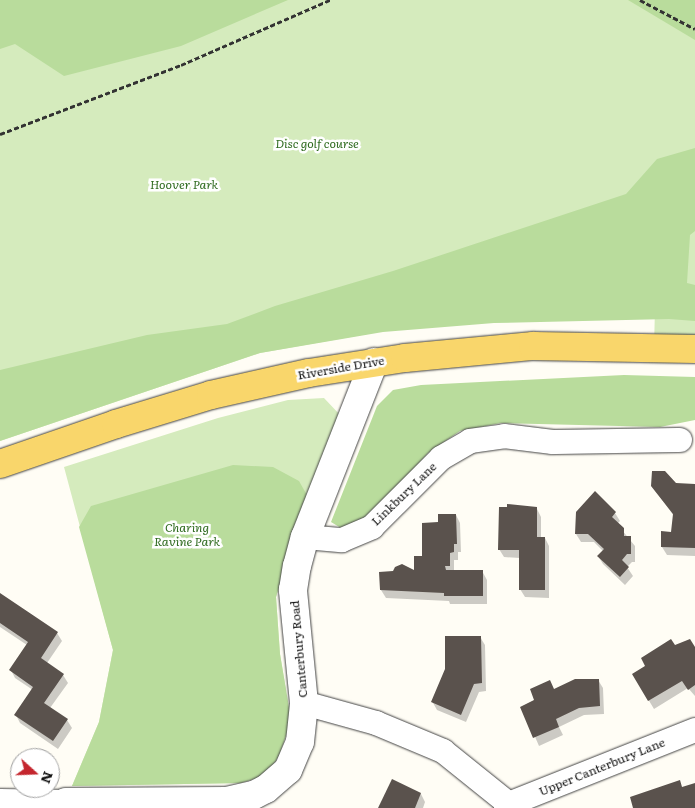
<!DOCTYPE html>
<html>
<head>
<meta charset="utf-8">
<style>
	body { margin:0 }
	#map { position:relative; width:695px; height:808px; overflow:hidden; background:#fffdf5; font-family:Literata,serif }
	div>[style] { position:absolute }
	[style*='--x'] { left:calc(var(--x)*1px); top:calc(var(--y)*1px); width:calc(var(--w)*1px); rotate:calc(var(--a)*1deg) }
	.green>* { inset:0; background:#d5ebbd }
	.forest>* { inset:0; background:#b9dc9c }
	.shadow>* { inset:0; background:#0003 }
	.building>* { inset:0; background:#5a524d }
	.path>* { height:3px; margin-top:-1.5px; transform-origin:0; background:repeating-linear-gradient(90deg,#333 0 5px,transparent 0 7.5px) }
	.roads { filter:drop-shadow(0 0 1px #444) drop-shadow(0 0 1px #444) }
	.minor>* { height:24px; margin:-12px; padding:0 12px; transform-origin:12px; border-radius:12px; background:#fff }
	.tertiary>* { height:28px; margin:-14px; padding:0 14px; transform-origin:14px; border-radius:14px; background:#fff }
	.primary>* { height:28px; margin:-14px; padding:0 14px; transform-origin:14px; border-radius:14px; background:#f9d66b }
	span { translate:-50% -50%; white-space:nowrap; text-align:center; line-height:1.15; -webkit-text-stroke:5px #fff; paint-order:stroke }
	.park-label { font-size:12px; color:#2f6b1f; font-style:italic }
	.street-label { font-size:12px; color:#111 }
	.north { position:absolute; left:10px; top:748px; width:50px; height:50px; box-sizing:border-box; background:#fff; border:1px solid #a0a0a0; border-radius:50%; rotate:110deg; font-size:14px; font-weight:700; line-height:20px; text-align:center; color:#111 }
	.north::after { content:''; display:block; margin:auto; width:18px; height:22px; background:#c4262e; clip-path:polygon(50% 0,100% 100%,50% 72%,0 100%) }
</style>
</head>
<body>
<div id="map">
	<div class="green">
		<div style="clip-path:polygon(0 0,695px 0,695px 349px,654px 348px,656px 266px,542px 303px,260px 353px,0 441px)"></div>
		<div style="clip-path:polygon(324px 398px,342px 417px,293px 537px,276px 597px,280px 654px,286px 690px,284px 742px,241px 783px,72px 786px,99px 722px,113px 650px,64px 467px,218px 418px,288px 400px)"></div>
	</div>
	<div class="forest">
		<div style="clip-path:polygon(0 0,288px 0,181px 46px,64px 76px,15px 44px,0 49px)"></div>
		<div style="clip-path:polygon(628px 0,695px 0,695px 40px)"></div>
		<div style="clip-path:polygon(695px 148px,695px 231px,690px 235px,687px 283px,695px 285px,695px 321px,669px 319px,494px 323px,383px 332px,260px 353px,0 441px,0 370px,147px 335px,227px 324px,275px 306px,393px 271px,626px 194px,657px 159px)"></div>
		<div style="clip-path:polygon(624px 375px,695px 377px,695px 420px,660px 427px,501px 423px,460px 431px,428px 453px,373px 514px,341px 528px,331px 522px,377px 406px,393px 390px,421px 385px)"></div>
		<div style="clip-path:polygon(233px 465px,273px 467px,299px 481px,308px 497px,276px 597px,280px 654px,290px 713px,289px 727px,279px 756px,271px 768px,258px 778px,241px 783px,72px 786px,99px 722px,113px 650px,79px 527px,91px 506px)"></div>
	</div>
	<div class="shadow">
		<div style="clip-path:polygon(676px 484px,695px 485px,695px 556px,667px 555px,662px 547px,673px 533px,674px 516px,652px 486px)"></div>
		<div style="clip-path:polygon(537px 509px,541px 517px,541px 538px,545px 538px,549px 546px,549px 598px,525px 597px,520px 589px,520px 558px,504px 557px,499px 549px)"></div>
		<div style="clip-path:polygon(615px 513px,620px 521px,617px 524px,635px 546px,635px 562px,632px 562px,627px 567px,633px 576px,625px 585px,603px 564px,598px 556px,603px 551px,594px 542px,581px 542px,576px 534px)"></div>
		<div style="clip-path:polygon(456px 515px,460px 523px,461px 552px,458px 552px,458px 560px,454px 560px,454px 571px,482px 571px,487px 580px,487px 604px,450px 604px,449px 601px,386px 598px,381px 590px,415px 572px,440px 524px)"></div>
		<div style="clip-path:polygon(0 594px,57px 633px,62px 641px,47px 663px,63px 675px,68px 683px,50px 708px,67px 720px,72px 728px,58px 749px,20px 723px,16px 715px,33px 690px,15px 678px,11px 670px,27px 645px,0 627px)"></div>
		<div style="clip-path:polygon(480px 637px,485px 645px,486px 691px,479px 692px,466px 722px,437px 710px,432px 701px)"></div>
		<div style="clip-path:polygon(675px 647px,695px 649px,695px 696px,688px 688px,654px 709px,633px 674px)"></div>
		<div style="clip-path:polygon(598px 680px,603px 688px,604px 714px,584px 715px,559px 727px,563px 735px,539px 746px,522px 707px,554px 690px)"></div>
		<div style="clip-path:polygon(421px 794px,425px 802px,423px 808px,380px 808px)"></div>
	</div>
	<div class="building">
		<div style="clip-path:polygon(652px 471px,665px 471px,676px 483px,695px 484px,695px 548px,661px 547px,661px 531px,671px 532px,673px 514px,651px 486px)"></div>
		<div style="clip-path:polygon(595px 491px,616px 512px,612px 517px,624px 528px,624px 536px,631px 536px,631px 554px,627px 554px,622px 560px,629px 567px,620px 577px,597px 556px,604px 549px,588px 534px,575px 534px,576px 512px)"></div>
		<div style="clip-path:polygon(507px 504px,537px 507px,537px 537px,545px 537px,545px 590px,519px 590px,519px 550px,498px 550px,499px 507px,507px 507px)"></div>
		<div style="clip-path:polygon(438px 514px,456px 514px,457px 544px,454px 544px,454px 552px,450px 553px,450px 566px,445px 566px,446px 570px,483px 570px,483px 596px,444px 596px,444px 593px,380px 590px,379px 572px,393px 571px,395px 567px,402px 564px,414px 570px,414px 556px,422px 556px,422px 523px,438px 522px)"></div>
		<div style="clip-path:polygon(0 593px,58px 632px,41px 658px,64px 674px,44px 703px,68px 719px,53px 741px,14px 715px,33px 687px,9px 670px,28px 642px,0 623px)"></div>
		<div style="clip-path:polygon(445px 636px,481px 636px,482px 683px,474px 684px,461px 715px,431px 702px,445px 669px)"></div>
		<div style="clip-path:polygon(671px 639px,675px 645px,690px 639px,695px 647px,695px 685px,688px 690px,682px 681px,648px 701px,632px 674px,645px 666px,641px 658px)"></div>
		<div style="clip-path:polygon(575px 679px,599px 679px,600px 706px,579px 708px,556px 719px,559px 727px,533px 738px,520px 707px,534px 700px,530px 689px,550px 680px,554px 689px)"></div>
		<div style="clip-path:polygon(392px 779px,421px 793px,415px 808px,378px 808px)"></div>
		<div style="clip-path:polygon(680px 780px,682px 787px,695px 783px,695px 808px,633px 808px,630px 797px)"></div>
	</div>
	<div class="path">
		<div style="--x:640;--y:0;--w:62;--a:27.8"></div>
		<div style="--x:0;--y:134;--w:194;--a:-20.9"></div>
		<div style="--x:181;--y:65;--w:163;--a:-23.6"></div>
	</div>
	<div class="roads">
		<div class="minor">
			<div style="--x:305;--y:537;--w:37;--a:5"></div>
			<div style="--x:342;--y:540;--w:33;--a:-23"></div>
			<div style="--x:372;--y:527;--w:98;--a:-45"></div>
			<div style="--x:441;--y:458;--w:34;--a:-30"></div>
			<div style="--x:470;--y:441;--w:34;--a:-8"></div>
			<div style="--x:504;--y:436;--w:49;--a:7"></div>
			<div style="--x:553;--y:442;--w:127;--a:-0.9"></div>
			<div style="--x:304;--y:703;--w:75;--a:15.5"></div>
			<div style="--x:376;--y:723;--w:73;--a:22.7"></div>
			<div style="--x:443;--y:751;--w:85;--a:38.8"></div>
			<div style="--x:0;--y:801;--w:66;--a:0.9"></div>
			<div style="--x:506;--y:808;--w:5;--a:-53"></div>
			<div style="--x:509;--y:804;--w:200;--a:-21.7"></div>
		</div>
		<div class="tertiary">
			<div style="--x:64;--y:808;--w:6;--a:-72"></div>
			<div style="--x:66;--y:802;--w:161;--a:-0.4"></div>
			<div style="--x:227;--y:801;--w:28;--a:-13"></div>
			<div style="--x:254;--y:795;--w:13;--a:-27"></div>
			<div style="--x:266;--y:789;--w:29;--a:-41"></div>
			<div style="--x:288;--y:770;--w:30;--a:-67"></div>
			<div style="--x:300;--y:742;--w:39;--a:-84"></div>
			<div style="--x:304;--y:703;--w:114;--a:-95.6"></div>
			<div style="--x:293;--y:590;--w:24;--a:-81"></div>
			<div style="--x:297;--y:566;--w:30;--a:-75"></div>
			<div style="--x:305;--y:537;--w:188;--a:-68.5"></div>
		</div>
		<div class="primary">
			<div style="--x:0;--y:464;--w:123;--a:-19"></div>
			<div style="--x:116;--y:424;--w:99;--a:-17"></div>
			<div style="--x:211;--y:395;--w:100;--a:-12.7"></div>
			<div style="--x:309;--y:373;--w:97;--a:-8.9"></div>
			<div style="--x:405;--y:358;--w:129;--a:-5.4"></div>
			<div style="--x:533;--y:346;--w:162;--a:1.1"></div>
		</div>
	</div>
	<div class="park-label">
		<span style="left:317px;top:144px">Disc golf course</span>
		<span style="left:184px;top:185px">Hoover Park</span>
		<span style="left:187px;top:535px">Charing<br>Ravine Park</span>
	</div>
	<div class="street-label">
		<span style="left:341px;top:368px;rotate:-10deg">Riverside Drive</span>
		<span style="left:404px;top:494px;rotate:-44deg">Linkbury Lane</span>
		<span style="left:299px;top:649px;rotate:-95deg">Canterbury Road</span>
		<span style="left:602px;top:767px;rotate:-22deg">Upper Canterbury Lane</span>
	</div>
	<div class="north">N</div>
</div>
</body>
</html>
